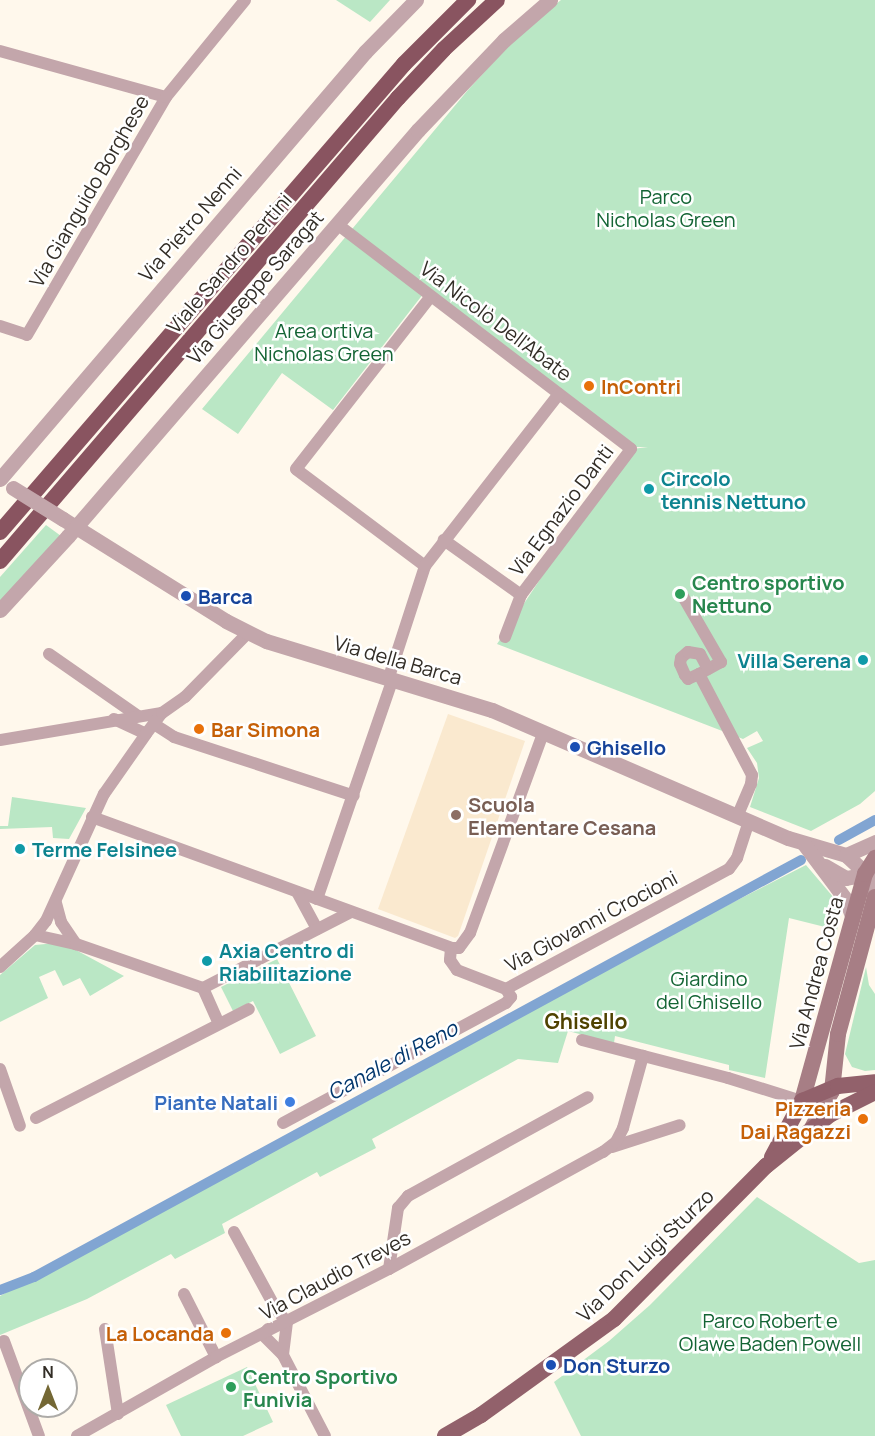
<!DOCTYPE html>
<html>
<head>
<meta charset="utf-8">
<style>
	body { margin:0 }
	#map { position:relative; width:875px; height:1436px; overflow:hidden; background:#fff8ec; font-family:Manrope,sans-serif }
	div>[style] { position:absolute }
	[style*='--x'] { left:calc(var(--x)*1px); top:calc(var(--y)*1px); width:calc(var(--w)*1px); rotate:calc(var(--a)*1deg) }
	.built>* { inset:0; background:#fae9cf }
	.green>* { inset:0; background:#bae7c5 }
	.canal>* { height:10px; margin:-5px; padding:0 5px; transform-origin:5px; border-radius:5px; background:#81a5d2 }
	.minor>* { height:12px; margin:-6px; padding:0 6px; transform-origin:6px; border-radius:6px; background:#c3a6ab }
	.tertiary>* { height:15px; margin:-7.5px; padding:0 7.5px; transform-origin:7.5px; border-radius:7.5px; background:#c3a6ab }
	.secondary>* { height:16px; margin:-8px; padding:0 8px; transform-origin:8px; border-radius:8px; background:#a77e85 }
	.primary>* { height:16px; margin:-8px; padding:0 8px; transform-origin:8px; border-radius:8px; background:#92616b }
	.trunk>* { height:16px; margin:-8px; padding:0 8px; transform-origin:8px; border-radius:8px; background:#895460 }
	.tertiary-bridge>* { height:15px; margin:-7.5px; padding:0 7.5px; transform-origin:7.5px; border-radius:7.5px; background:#c3a6ab }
	.dots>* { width:16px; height:16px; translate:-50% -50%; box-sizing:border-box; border:3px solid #fff; border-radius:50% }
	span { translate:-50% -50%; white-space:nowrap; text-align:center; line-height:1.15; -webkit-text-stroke:5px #fff; paint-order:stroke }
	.street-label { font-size:20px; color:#322d26 }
	.park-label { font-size:20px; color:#136434 }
	.food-label { font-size:20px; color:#c56008; font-weight:700 }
	.left { translate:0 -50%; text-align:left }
	.right { translate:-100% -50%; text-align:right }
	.culture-label { font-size:20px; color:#0d838f; font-weight:700 }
	.leisure-label { font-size:20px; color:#27864d; font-weight:700 }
	.transit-label { font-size:20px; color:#164399; font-weight:700 }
	.education-label { font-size:20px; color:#785e54; font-weight:700 }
	.shop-label { font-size:20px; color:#366cbe; font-weight:700 }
	.neighbourhood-label { font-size:21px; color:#4f4200; font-weight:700 }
	.water-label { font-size:21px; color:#01366c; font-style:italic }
	.north { position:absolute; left:18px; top:1358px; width:60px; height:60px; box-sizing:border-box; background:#fff; border:2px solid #adaba8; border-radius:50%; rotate:0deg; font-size:16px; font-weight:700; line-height:24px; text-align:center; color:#322d26 }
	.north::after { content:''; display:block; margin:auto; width:21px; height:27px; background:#746835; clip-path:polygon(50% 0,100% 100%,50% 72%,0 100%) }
</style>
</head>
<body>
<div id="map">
	<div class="built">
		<div style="clip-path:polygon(448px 714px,525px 741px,458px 936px,455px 938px,378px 909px)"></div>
	</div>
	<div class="green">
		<div style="clip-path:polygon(336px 0,390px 0,370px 22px)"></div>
		<div style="clip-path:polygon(561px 0,875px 0,875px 791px,860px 804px,811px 831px,750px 807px,759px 778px,757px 763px,747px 748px,763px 741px,757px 731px,743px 739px,497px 644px,591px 503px,632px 449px,648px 447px,633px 447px,427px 289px,333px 410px,282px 373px,238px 434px,202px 409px,468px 90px,519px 34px)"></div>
		<div style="clip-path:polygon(46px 525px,61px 536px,0 603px,0 577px)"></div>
		<div style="clip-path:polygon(12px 797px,86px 808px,69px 839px,53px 838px,52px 827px,0 829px,0 826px,8px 826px)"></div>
		<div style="clip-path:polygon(806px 865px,834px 898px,839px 908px,839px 921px,837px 930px,789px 918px,765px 1078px,729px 1070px,729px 1065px,615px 1036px,614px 1043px,568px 1031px,558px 1063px,518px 1059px,372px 1139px,376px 1148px,320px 1177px,317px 1172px,222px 1224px,225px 1233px,175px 1259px,171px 1254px,87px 1299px,0 1335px,0 1296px,211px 1184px,632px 954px)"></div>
		<div style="clip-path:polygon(56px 943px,74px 949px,124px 976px,90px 996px,80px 978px,63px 986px,55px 970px,39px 977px,48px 998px,0 1022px,0 975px,35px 945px)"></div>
		<div style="clip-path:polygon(277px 959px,316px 1036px,280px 1054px,253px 1001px,233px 1011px,221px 987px)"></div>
		<div style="clip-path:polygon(866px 967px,869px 985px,875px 994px,875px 1070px,865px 1071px,852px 1067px,845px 1054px)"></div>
		<div style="clip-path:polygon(757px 1197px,859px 1263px,875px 1260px,875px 1436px,581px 1436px,554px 1382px,609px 1341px,650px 1305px)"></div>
		<div style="clip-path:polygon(247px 1367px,273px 1422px,243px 1436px,181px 1436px,166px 1405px)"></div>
	</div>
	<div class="canal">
		<div style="--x:839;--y:840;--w:41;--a:-29.1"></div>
		<div style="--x:0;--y:1290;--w:36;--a:-21"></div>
		<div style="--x:34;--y:1277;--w:873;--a:-28.53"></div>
	</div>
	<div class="minor">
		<div style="--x:0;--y:51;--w:172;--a:15.5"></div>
		<div style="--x:337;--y:224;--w:370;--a:37.4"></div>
		<div style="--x:631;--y:449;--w:183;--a:127"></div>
		<div style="--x:521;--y:595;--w:95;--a:-144.5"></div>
		<div style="--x:0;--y:326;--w:28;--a:18"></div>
		<div style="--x:27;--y:335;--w:276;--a:-59.7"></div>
		<div style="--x:166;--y:97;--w:125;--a:-50.8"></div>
		<div style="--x:425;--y:566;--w:161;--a:-143.1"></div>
		<div style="--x:296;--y:469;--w:219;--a:-52"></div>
		<div style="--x:681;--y:593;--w:80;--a:59.9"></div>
		<div style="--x:721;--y:662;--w:25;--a:151"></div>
		<div style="--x:699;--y:674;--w:114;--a:62.3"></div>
		<div style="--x:752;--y:775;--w:9;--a:96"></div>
		<div style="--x:751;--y:784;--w:36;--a:113"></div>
		<div style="--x:505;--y:637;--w:45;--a:-69.1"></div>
		<div style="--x:49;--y:654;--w:108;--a:34.9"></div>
		<div style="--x:699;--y:674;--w:12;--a:156"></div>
		<div style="--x:688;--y:679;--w:5;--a:-127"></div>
		<div style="--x:685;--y:675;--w:12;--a:-114"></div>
		<div style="--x:680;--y:664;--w:6;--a:-81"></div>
		<div style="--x:681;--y:658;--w:9;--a:-41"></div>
		<div style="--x:688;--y:652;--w:12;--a:9"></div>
		<div style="--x:700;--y:654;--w:17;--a:62"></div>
		<div style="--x:388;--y:680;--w:120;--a:-72"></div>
		<div style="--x:425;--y:566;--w:218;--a:-52.1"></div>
		<div style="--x:114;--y:719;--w:35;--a:25"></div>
		<div style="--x:154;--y:724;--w:24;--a:33"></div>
		<div style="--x:174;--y:737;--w:189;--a:18.1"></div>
		<div style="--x:0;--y:740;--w:164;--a:-9.5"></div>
		<div style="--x:92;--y:817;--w:382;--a:20"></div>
		<div style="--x:451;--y:948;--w:8;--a:0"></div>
		<div style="--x:459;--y:948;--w:19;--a:-54"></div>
		<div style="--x:470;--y:933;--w:213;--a:-69.9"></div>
		<div style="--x:297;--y:892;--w:42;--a:61.6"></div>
		<div style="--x:317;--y:899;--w:231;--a:-71"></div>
		<div style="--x:56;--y:903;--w:20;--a:75"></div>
		<div style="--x:61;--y:922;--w:27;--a:56"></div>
		<div style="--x:35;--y:935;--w:42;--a:12.4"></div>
		<div style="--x:76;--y:944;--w:134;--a:19.1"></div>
		<div style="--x:203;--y:988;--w:166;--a:-27.2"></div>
		<div style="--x:451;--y:948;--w:12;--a:95"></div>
		<div style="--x:450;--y:960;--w:12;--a:55"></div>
		<div style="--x:457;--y:970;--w:53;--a:21.2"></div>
		<div style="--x:0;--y:967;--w:47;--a:-42.4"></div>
		<div style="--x:35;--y:935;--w:18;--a:-52"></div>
		<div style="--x:46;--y:921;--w:140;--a:-65.5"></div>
		<div style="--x:104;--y:794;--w:73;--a:-55"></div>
		<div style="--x:146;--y:734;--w:26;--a:-53"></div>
		<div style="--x:162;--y:713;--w:28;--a:-35"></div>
		<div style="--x:185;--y:697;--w:90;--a:-45.5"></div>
		<div style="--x:203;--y:988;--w:39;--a:66"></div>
		<div style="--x:506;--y:989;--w:253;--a:-28.3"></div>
		<div style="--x:729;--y:869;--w:14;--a:-54"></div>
		<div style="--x:737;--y:858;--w:38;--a:-72"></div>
		<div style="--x:582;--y:1040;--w:151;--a:14.6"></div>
		<div style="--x:728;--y:1078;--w:77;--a:17.3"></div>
		<div style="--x:0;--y:1069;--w:60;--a:70.7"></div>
		<div style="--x:36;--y:1118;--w:239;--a:-27.1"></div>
		<div style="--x:283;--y:1123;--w:253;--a:-28.3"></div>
		<div style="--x:506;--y:1003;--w:8;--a:-50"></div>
		<div style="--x:511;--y:997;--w:9;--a:-122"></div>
		<div style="--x:612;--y:1147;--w:71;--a:-17.9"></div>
		<div style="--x:234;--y:1232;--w:88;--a:61.4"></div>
		<div style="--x:276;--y:1309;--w:17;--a:50"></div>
		<div style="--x:287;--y:1322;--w:33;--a:97"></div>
		<div style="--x:283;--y:1355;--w:91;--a:62.6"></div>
		<div style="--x:389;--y:1269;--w:62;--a:-81.6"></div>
		<div style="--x:398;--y:1208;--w:16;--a:-50"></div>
		<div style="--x:408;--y:1196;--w:205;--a:-28.8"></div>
		<div style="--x:184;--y:1294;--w:71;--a:63.1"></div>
		<div style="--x:105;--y:1329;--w:86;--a:81.3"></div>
		<div style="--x:268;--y:1329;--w:8;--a:130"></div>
		<div style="--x:263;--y:1335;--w:28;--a:45"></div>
		<div style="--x:4;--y:1341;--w:101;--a:69.8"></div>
		<div style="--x:77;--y:1436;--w:160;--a:-29.6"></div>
		<div style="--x:216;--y:1357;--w:194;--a:-27"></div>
		<div style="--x:389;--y:1269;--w:244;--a:-28.7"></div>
		<div style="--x:603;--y:1152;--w:16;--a:-38"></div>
		<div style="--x:616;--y:1142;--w:16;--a:-63"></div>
		<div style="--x:623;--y:1128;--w:75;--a:-74.5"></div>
	</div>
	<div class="tertiary">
		<div style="--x:0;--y:479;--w:562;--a:-49.48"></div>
		<div style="--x:365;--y:52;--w:73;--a:-45.6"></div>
		<div style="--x:63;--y:519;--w:192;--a:32"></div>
		<div style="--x:226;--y:621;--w:45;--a:26.6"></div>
		<div style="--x:266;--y:641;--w:236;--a:17"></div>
		<div style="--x:492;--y:710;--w:322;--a:23.4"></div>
		<div style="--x:788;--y:838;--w:60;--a:16.3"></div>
		<div style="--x:846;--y:855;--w:21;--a:43"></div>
		<div style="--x:861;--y:869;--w:31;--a:63"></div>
		<div style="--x:0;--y:610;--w:100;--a:-47.4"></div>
		<div style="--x:68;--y:536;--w:536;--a:-49.24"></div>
		<div style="--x:418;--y:130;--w:124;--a:-46.3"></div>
		<div style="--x:504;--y:40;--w:61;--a:-41"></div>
		<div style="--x:804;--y:844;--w:70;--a:53.1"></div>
		<div style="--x:846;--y:900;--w:17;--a:69"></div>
		<div style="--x:846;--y:855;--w:32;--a:-24"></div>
		<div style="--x:825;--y:866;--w:24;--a:30"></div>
		<div style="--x:846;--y:878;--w:26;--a:-11"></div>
	</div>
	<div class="secondary">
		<div style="--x:802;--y:1101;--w:236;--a:-74.5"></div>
		<div style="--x:865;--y:874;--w:19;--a:-58"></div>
		<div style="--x:812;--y:1128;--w:42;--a:-61.6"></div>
		<div style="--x:832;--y:1091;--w:57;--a:-84"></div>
		<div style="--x:838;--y:1034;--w:142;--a:-74.9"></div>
	</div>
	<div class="primary">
		<div style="--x:772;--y:1157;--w:64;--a:-61.8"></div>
		<div style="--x:802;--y:1101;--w:39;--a:-23"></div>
		<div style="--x:838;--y:1086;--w:37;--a:-6"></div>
		<div style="--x:445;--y:1436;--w:42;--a:-30.3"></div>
		<div style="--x:481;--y:1415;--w:164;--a:-35.8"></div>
		<div style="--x:614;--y:1319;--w:216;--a:-45.2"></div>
		<div style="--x:766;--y:1166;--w:83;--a:-38.7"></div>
		<div style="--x:831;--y:1114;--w:49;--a:-26.6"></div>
	</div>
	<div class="trunk">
		<div style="--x:0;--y:532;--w:618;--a:-49.2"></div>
		<div style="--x:404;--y:64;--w:91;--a:-45"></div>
		<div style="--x:0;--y:561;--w:611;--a:-49.32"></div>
		<div style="--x:398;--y:98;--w:67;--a:-46.8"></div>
		<div style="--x:444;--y:49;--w:72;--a:-42.8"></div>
	</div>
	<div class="tertiary-bridge">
		<div style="--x:13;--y:488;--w:59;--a:31.8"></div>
	</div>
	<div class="dots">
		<div style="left:589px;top:386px;background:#e8710a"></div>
		<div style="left:649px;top:489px;background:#0f9aa8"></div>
		<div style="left:680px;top:594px;background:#2e9e5b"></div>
		<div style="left:186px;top:596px;background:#1a4fb4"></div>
		<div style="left:863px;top:660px;background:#0f9aa8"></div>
		<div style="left:199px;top:729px;background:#e8710a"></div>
		<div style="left:575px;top:747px;background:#1a4fb4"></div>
		<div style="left:456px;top:815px;background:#8d6e63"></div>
		<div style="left:20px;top:849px;background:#0f9aa8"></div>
		<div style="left:207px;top:961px;background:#0f9aa8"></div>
		<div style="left:290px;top:1102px;background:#3f7fe0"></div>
		<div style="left:863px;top:1119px;background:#e8710a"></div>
		<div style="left:226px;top:1333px;background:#e8710a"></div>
		<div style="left:551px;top:1365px;background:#1a4fb4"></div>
		<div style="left:231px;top:1387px;background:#2e9e5b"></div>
	</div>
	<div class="street-label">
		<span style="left:89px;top:191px;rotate:-60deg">Via Gianguido Borghese</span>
		<span style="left:190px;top:224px;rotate:-49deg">Via Pietro Nenni</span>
		<span style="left:229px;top:263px;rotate:-49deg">Viale Sandro Pertini</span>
		<span style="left:255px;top:287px;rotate:-49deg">Via Giuseppe Saragat</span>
		<span style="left:496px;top:321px;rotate:37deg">Via Nicolò Dell'Abate</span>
		<span style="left:561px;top:510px;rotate:-53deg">Via Egnazio Danti</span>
		<span style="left:398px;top:660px;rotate:16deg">Via della Barca</span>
		<span style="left:591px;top:921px;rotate:-28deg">Via Giovanni Crocioni</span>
		<span style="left:816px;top:973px;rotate:-75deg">Via Andrea Costa</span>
		<span style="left:645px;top:1255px;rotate:-44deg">Via Don Luigi Sturzo</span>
		<span style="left:335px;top:1275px;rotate:-28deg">Via Claudio Treves</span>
	</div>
	<div class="park-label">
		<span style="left:666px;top:208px">Parco<br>Nicholas Green</span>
		<span style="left:324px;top:342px">Area ortiva<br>Nicholas Green</span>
		<span style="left:709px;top:990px">Giardino<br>del Ghisello</span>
		<span style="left:770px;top:1332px">Parco Robert e<br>Olawe Baden Powell</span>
	</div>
	<div class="food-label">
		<span class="left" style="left:601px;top:386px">InContri</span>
		<span class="left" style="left:211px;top:729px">Bar Simona</span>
		<span class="right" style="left:851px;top:1120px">Pizzeria<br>Dai Ragazzi</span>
		<span class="right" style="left:214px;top:1333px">La Locanda</span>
	</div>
	<div class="culture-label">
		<span class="left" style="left:661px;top:490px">Circolo<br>tennis Nettuno</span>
		<span class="right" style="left:851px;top:660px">Villa Serena</span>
		<span class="left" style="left:32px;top:849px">Terme Felsinee</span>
		<span class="left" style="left:219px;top:962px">Axia Centro di<br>Riabilitazione</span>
	</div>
	<div class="leisure-label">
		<span class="left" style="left:692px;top:594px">Centro sportivo<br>Nettuno</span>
		<span class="left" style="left:243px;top:1388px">Centro Sportivo<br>Funivia</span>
	</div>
	<div class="transit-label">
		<span class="left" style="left:198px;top:596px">Barca</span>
		<span class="left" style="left:587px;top:747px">Ghisello</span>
		<span class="left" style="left:563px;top:1365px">Don Sturzo</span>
	</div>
	<div class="education-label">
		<span class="left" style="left:468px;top:816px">Scuola<br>Elementare Cesana</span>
	</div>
	<div class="shop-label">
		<span class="right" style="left:278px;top:1102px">Piante Natali</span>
	</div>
	<div class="neighbourhood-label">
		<span style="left:586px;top:1021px">Ghisello</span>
	</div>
	<div class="water-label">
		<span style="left:392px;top:1060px;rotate:-28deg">Canale di Reno</span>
	</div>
	<div class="north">N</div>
</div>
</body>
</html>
